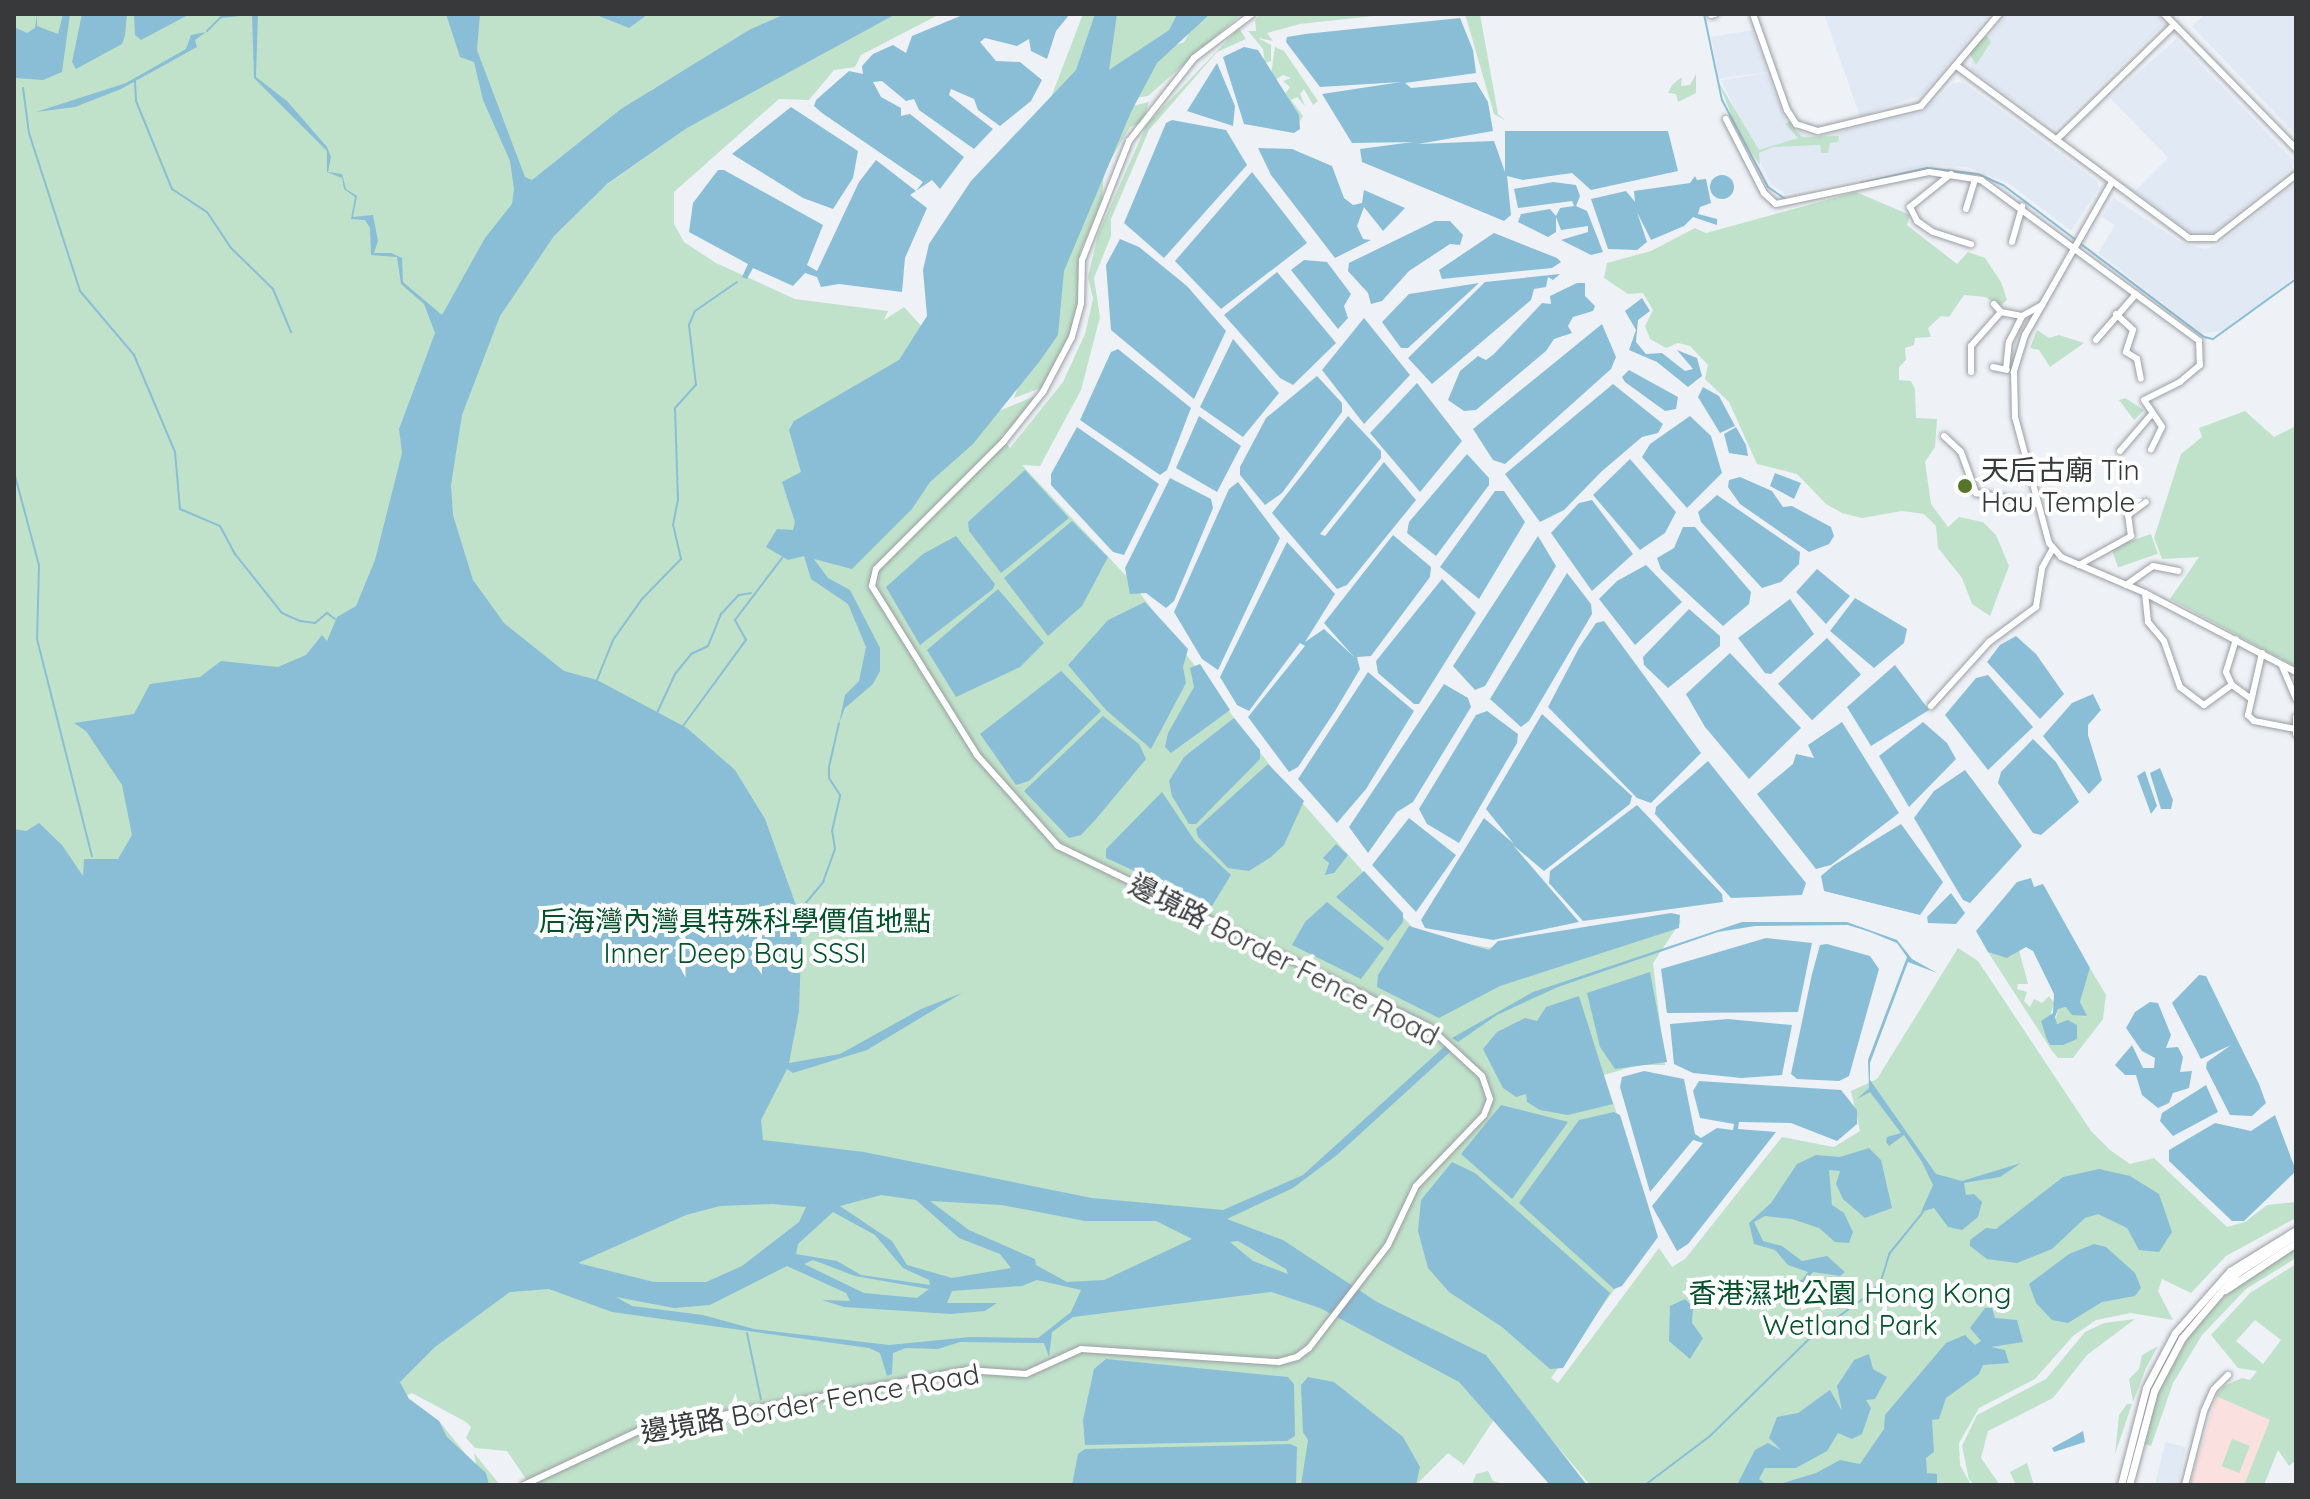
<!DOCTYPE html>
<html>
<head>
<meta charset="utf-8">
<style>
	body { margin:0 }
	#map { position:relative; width:2310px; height:1499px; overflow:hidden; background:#eef2f7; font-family:Quicksand,"Noto Sans TC",sans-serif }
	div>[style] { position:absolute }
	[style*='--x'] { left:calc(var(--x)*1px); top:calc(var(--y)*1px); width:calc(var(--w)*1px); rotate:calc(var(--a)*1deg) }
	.built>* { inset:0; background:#e1e9f5 }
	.education>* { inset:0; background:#fbe0e0 }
	.green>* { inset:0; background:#c0e2ca; transform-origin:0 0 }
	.water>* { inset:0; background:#8abed6; transform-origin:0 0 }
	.round { border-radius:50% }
	.stream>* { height:2px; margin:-1px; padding:0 1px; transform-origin:1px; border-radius:1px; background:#8abed6 }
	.roads { filter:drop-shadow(0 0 2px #9a9da2) drop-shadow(0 0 2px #9a9da2) }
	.minor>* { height:6px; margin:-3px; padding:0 3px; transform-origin:3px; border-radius:3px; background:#fff }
	.major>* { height:7px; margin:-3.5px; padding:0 3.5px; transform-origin:3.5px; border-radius:3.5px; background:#fff }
	.dots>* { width:22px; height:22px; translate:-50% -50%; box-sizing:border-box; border:4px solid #fff; border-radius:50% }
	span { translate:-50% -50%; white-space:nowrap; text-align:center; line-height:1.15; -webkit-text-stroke:8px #fff; paint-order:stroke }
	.poi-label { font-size:28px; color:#37393b }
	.left { translate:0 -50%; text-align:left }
	.park-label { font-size:28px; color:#01512b }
	.street-label { font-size:28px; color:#37393b }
	.frame { position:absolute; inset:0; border:16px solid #37393b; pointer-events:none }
</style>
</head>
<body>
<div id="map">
	<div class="built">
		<div style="clip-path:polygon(1824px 14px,1989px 14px,1922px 95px,1860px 116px)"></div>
		<div style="clip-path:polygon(2007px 14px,2159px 14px,2163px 25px,2055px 129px,1971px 69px,1971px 61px)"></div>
		<div style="clip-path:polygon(2205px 14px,2296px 14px,2296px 135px,2192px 26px)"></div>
		<div style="clip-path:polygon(1753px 30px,1767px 72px,1719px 79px,1711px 37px)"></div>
		<div style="clip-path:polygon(2176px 39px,2294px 161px,2292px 168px,2213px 233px,2190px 232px,2135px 191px,2168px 158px,2110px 98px)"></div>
		<div style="clip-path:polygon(1767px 73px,1788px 126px,1816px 137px,1923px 112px,1953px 83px,1963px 82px,2097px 181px,2099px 188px,2071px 231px,2008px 183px,1967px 167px,1930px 165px,1785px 194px,1771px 184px,1721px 80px)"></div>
		<div style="clip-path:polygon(2296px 183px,2296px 276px,2226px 331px,2202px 333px,2098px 253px,2115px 225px,2102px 217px,2114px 198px,2180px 242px,2205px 249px,2218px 245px)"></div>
		<div style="clip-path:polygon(2165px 1442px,2186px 1447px,2178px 1485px,2155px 1485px)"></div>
	</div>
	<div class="education">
		<div style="clip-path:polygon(2216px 1396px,2271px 1420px,2244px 1485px,2190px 1485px)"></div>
	</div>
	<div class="green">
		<div style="clip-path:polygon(14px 14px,785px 14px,651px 90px,602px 188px,687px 128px,768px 80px,896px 14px,940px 14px,861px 55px,855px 67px,834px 70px,809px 100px,779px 99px,674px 192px,674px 224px,684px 242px,716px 263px,795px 299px,888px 311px,884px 320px,904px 307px,999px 411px,1035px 396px,1029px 414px,1001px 436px,1010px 448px,1063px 382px,1085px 334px,1093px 299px,1088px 277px,1098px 234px,1147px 124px,1239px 28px,1246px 39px,1217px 52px,1149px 130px,1111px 219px,1111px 236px,1094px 278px,1100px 317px,1081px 390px,1040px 466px,1022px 465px,1130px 580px,1275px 772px,1420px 936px,1498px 949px,1681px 921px,1653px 963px,1665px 1065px,1638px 1065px,1604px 1075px,1625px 1138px,1619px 1283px,1551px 1378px,1558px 1383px,1659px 1248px,1672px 1267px,1685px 1259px,1782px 1137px,1834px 1147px,1860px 1131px,1851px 1091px,1877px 1079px,1958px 948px,1978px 961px,2091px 1131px,2110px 1150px,2130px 1164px,2154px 1158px,2227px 1227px,2245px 1222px,2267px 1205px,2296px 1202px,2296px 1218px,2226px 1256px,2191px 1293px,2162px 1279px,2158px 1291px,2173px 1320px,2131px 1313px,2096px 1320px,2073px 1336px,2035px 1379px,1979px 1408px,1959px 1443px,1960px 1465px,1971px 1485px,1590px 1485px,1519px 1401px,1495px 1418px,1464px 1465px,1448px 1453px,1416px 1485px,530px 1485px,507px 1451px,475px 1448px,466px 1438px,471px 1427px,466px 1422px,412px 1393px,406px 1396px,439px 1421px,477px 1468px,474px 1453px,500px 1485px,14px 1485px)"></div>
		<div style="clip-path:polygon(1083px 14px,1112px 14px,1085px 69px,1045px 113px)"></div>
		<div style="clip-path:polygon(1117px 14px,1177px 14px,1169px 30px,1106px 73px)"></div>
		<div style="clip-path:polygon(1241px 14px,1148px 96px,1120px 100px,1165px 49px,1184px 42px,1200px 15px)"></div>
		<div style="clip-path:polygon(1261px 14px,1392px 14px,1300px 24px,1267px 33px,1273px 41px,1258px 38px,1271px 45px,1271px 61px,1265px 63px,1263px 49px,1248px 31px,1256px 31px,1255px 20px)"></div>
		<div style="clip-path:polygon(1465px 14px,1480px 14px,1498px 114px,1506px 121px,1494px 114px)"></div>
		<div style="clip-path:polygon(1987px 36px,1991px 42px,1976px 65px,1967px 49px)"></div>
		<div style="clip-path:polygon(1275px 47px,1284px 51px,1318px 101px,1313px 105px,1304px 89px,1300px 94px,1305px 106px,1297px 97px,1291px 100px,1303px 116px,1298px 124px,1284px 95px,1290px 87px,1283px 81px,1291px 78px,1283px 75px,1275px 80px,1271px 74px)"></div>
		<div style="clip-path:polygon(1696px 74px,1696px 93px,1678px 102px,1676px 94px,1668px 93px,1672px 85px,1682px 77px,1681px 86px,1690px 85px)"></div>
		<div style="clip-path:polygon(1718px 81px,1759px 150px,1798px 138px,1785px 124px,1797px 117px,1795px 129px,1802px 137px,1839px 136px,1838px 142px,1830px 143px,1828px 153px,1821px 153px,1820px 145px,1773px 147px,1759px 153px,1760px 165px,1739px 135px)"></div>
		<div style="clip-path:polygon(1149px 102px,1143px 122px,1130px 127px,1104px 171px,1102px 201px,1080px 253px,1079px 306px,1055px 375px,1041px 388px,1014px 398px,1123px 108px)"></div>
		<div style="clip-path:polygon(1856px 192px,1910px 215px,1907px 225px,1957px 264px,1968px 252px,1985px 258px,2001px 282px,2007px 300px,2000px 306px,1985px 297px,1964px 295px,1949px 317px,1941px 316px,1928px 328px,1931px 337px,1915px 338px,1914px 345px,1905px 348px,1906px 360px,1899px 367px,1899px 380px,1911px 381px,1915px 389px,1916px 418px,1937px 419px,1935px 447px,1925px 462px,1931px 504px,1948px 527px,1959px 517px,1983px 522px,1996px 535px,2009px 566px,1990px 616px,1972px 604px,1962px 578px,1938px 548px,1936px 526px,1924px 514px,1902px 511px,1862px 518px,1842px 513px,1826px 504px,1797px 474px,1757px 464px,1729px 402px,1705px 379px,1708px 365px,1690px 346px,1678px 343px,1666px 348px,1650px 339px,1645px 326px,1653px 310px,1643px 293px,1628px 294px,1604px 278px,1607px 263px,1651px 251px,1695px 228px,1706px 233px)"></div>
		<div style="clip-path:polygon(2037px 330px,2049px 338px,2059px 335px,2084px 343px,2050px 367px,2039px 350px,2030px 348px)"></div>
		<div style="clip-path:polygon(2125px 398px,2144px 410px,2134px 420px,2119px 400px)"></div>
		<div style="clip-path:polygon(2245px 411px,2274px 437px,2296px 426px,2296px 667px,2170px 599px,2199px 557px,2162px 559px,2154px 538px,2181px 454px,2202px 437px,2199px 428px)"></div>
		<div style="left:2151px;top:534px;width:21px;height:42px;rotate:71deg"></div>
		<div style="clip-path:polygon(2019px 950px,2028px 984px,2018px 984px,2017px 989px,2027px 992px,2024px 1001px,2030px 1007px,2034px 999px,2042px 1003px,2049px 996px,2054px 1003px,2046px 1031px,2051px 1045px,2077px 1026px,2055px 1023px,2058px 1009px,2066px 1007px,2084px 1017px,2080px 1002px,2090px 968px,2106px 995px,2103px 1019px,2073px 1058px,2058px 1058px,2052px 1051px,1988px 952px,2010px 957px)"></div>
		<div style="clip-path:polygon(2296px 1247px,2296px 1258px,2246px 1289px,2202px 1335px,2173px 1383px,2151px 1446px,2145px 1444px,2157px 1392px,2194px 1328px,2233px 1288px)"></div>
		<div style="clip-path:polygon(evenodd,2296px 1264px,2296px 1460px,2289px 1466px,2278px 1450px,2264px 1485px,2244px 1485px,2270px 1420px,2216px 1396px,2224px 1386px,2242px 1378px,2250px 1380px,2257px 1371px,2238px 1368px,2211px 1335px,2250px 1293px,2296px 1264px,2255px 1320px,2281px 1340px,2263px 1364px,2236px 1341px,2255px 1320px)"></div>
		<div style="clip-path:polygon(2135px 1319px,2087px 1355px,2053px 1398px,1988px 1431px,1981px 1458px,2000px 1485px,1975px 1485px,1969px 1480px,1962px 1446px,1977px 1415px,2046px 1379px,2085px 1332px,2104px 1323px)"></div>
		<div style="clip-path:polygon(2158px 1346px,2146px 1368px,2133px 1402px,2129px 1379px,2139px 1369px,2142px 1355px)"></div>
		<div style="clip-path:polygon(2127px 1404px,2132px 1404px,2115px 1454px,2119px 1415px)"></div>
		<div style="left:2232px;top:1439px;width:19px;height:29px;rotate:21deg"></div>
		<div style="clip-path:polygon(2027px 1463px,2034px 1485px,2016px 1485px,2010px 1472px)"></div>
		<div style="clip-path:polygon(1488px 1471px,1493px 1481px,1505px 1485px,1472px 1485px,1476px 1474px)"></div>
	</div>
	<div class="water">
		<div style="clip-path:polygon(37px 14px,37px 26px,58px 34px,63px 14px,70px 14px,62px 72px,43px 80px,14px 78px,14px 27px,27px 33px,35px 28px)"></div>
		<div style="clip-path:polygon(82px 14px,127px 14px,125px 35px,122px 44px,76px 69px,72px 62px)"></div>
		<div style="clip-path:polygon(134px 14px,190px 14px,141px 40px,135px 35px)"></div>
		<div style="clip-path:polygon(evenodd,252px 14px,258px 14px,256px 77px,287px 101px,327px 147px,331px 157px,328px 172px,342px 174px,346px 189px,357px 196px,353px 217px,373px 215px,378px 241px,374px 253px,391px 253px,402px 258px,403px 282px,442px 315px,485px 238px,512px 204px,514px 189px,510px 161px,483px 100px,474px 62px,460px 57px,446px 14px,480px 14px,477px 50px,525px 177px,532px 180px,621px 109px,749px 30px,785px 14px,896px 14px,687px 128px,607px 184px,554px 236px,500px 316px,462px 415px,451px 485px,453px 515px,473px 580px,504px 623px,564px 671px,597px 680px,687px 728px,735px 770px,765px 819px,802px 922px,799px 1011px,789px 1063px,840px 1054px,921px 1009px,962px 993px,867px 1050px,793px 1073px,787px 1069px,761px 1120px,763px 1140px,864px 1152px,1092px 1198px,1223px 1210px,1303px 1175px,1446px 1045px,1450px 1052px,1337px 1155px,1293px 1188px,1227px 1219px,1283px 1240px,1377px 1302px,1486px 1355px,1587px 1485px,1550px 1485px,1459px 1382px,1320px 1308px,1271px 1292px,1073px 1317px,1052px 1332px,1049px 1357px,1044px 1343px,960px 1342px,938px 1349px,906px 1348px,893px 1353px,892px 1374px,887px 1376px,880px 1353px,869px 1348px,612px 1312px,549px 1289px,510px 1292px,435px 1347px,400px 1382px,395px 1373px,409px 1399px,439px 1421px,447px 1437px,486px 1473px,489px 1485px,14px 1485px,14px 829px,26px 831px,39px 823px,62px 845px,83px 876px,84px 859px,118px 859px,132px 835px,122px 785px,86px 731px,74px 723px,134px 714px,150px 684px,200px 677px,221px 661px,278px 667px,306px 655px,322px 635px,327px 641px,337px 617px,356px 606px,375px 560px,402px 453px,399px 429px,435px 333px,424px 304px,401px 284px,397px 257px,371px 255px,370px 228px,365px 220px,351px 219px,355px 197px,344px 189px,342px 178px,327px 172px,327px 151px,254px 78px,252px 14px,881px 1195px,916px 1200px,959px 1238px,1000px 1254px,1011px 1268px,952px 1278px,907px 1265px,892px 1241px,840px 1206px,881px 1195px,252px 14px,930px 1201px,1001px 1205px,1085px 1221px,1156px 1221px,1192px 1239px,1104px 1280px,1067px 1282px,1036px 1265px,1035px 1259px,969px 1230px,930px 1201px,252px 14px,772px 1204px,806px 1207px,799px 1222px,742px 1266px,706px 1282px,654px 1282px,578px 1263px,686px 1215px,720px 1206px,772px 1204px,252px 14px,833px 1212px,875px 1235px,903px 1268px,929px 1280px,930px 1285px,861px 1275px,837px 1261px,796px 1254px,798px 1244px,833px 1212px,252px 14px,1238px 1241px,1286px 1269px,1288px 1274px,1253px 1261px,1230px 1242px,1238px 1241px,252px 14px,813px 1260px,855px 1276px,929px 1289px,917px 1298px,864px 1293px,804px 1264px,813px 1260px,252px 14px,787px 1266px,846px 1293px,850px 1301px,822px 1300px,844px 1307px,951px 1314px,985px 1311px,997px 1303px,947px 1303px,952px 1291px,1022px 1286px,1037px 1280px,1081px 1290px,1071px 1312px,1038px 1338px,970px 1337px,889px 1345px,754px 1329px,703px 1315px,632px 1306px,616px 1297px,674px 1308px,710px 1305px,787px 1266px)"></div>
		<div style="clip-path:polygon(594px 14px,648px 14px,629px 28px)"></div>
		<div style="clip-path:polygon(965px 14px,1070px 14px,1056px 31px,1047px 59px,1031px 51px,1029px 39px,1017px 46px,985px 38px,980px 42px,996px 61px,1020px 62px,1042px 80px,1031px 101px,1000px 126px,978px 110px,974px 99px,951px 89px,949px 95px,993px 129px,974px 149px,919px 110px,914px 99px,906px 101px,882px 81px,873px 82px,881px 97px,901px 108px,901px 116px,910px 114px,964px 157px,940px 189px,932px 180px,910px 195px,927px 208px,905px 258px,902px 292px,839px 284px,821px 287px,817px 277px,805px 273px,793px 286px,753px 268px,747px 279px,742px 277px,748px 264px,689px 232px,693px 203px,718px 170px,724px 170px,823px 225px,807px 265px,817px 271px,859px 182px,876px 160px,916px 191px,923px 182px,822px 113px,814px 106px,816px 100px,849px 71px,863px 74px,862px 66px,873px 54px,893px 45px,906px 53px,912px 36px)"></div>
		<div style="clip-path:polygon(1095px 14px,1117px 14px,1109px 70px,1169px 30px,1177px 14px,1210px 14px,1157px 63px,1131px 112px,1064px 271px,1058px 335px,1039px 362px,973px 444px,930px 482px,912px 509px,852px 569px,814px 559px,828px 578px,850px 590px,880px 648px,880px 671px,873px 684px,845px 708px,839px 723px,845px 695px,859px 681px,866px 647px,848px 604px,811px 579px,804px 556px,788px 560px,766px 547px,777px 529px,793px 530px,795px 522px,782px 482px,801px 472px,789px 430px,794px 421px,899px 360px,927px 316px,923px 270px,929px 244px,971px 181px,1076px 70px)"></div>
		<div style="clip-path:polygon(1460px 18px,1473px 50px,1476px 73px,1405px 83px,1411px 88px,1476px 82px,1488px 102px,1493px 131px,1418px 144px,1494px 141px,1505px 172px,1505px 131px,1668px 131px,1678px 171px,1591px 190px,1572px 173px,1523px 180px,1507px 176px,1511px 215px,1504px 221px,1362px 162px,1360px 149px,1413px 142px,1352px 143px,1322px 94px,1401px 82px,1320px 87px,1286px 42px,1287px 37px,1305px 34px)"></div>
		<div style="clip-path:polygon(206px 32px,195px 40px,197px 47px,121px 89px,75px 107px,36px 112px,126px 83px,186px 49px,191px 35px)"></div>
		<div style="clip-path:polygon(1244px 47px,1258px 50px,1299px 115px,1300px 129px,1294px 133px,1244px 124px,1223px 57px)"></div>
		<div style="clip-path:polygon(1217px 63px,1235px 106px,1233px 126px,1187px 111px)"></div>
		<div style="clip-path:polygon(791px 107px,858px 151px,853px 178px,833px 209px,803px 198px,732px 154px)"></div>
		<div style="clip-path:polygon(1172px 120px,1226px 130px,1247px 165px,1164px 258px,1124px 223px,1166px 123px)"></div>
		<div style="clip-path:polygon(1258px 148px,1292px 149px,1332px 166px,1344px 198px,1353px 205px,1362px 203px,1364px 190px,1405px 208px,1383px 231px,1364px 207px,1357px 226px,1363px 239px,1371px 240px,1335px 258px,1271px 175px)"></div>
		<div style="clip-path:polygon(1252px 172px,1307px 243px,1221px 309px,1175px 261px)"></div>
		<div class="round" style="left:1710px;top:175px;width:24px;height:24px"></div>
		<div style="clip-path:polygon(1695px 176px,1697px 180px,1706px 179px,1711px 203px,1700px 207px,1698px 214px,1717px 219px,1717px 225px,1693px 217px,1684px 226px,1651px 240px,1637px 212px,1647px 242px,1637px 250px,1608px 249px,1591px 199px,1626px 191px,1635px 202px,1634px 191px,1690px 183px)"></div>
		<div style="clip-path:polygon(1553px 182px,1576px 185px,1580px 196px,1576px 206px,1587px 211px,1603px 252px,1591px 255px,1561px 240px,1588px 232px,1588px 226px,1561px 230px,1556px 217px,1556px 232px,1548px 237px,1518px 222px,1521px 214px,1550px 209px,1556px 216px,1560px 208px,1574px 206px,1572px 201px,1518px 208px,1514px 189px)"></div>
		<div style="clip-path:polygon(1435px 221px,1450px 221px,1463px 235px,1460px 245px,1450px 244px,1409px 271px,1382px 301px,1371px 304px,1368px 293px,1348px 271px,1349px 263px)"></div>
		<div style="clip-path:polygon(1494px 233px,1557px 258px,1561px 262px,1552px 268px,1442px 279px,1439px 270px)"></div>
		<div style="clip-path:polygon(1120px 239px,1139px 247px,1187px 286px,1226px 331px,1194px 399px,1111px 330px,1106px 265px)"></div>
		<div style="clip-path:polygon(1304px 260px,1327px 262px,1351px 294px,1344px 306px,1348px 318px,1338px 329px,1291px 270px)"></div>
		<div style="clip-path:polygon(1277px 272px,1336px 343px,1293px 385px,1280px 378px,1224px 315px)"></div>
		<div style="clip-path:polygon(1560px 274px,1553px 280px,1548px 277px,1546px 287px,1534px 289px,1531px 300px,1432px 384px,1408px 358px,1485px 282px)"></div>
		<div style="clip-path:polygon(1479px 283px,1408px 348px,1401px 348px,1382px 322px,1409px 294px)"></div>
		<div style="clip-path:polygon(1577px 283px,1585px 283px,1585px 296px,1595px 306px,1593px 311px,1573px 317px,1568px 326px,1572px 333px,1554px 339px,1546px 351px,1476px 410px,1464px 411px,1448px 400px,1460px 371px,1478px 356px,1486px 360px,1494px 354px,1542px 303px,1551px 304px,1550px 296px)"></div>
		<div style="clip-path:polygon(1642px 298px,1650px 311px,1638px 320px,1636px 342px,1646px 354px,1662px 353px,1685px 371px,1693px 369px,1677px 350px,1697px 358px,1702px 376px,1688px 387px,1657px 362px,1629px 350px,1636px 330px,1625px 311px)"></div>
		<div style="clip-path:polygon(1364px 318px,1410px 375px,1364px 424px,1322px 370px)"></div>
		<div style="clip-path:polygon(1602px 324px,1616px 357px,1611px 369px,1505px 464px,1493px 460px,1473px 429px)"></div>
		<div style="clip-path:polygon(1233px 339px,1279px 393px,1243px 437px,1200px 407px)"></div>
		<div style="clip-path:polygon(1118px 349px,1191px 408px,1167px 470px,1160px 475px,1080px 420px,1111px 352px)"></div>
		<div style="clip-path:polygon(1629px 370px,1678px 397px,1676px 409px,1665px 411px,1625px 382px,1622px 377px)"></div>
		<div style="clip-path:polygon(1317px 376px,1342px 403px,1342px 412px,1282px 493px,1265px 505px,1240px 475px,1240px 467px,1266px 418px)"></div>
		<div style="clip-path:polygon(1417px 383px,1462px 441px,1420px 492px,1370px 433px)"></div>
		<div style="clip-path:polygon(1613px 384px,1663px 424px,1658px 433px,1642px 437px,1601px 472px,1564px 510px,1540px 522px,1505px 474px)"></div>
		<div style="clip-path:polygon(1703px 387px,1719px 396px,1735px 426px,1720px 433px,1698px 397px)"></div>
		<div style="clip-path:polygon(1199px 416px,1241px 446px,1217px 492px,1176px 468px)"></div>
		<div style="clip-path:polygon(1348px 416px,1381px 451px,1381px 458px,1320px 534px,1325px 536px,1384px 462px,1416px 500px,1347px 585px,1337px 589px,1272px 513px)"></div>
		<div style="clip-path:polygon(1690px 416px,1711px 436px,1722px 473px,1687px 508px,1642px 457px,1650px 444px)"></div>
		<div style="clip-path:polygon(1077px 427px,1159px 484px,1124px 555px,1113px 552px,1051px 485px,1051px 474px)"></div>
		<div style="clip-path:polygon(1736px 427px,1746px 445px,1748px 456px,1729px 453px,1724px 434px)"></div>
		<div style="clip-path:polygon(1467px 454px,1489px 478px,1489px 485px,1436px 556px,1407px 533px,1409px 522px)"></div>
		<div style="clip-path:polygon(1630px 459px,1676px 512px,1665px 533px,1640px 550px,1593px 495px)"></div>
		<div style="clip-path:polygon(1025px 470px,1069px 518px,1001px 573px,969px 531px,968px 522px)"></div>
		<div style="clip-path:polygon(1775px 473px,1801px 483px,1794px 499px,1770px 486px)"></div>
		<div style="clip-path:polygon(1740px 477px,1772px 491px,1783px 507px,1792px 506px,1831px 527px,1834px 536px,1829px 544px,1809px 552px,1740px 504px,1728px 487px,1729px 480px)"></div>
		<div style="clip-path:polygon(1170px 478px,1211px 499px,1213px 508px,1174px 601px,1166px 608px,1146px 593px,1130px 594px,1125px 568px)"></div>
		<div style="clip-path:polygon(1238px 482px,1280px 538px,1218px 670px,1202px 659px,1174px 612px,1229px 489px)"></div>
		<div style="clip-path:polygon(1495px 491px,1504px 491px,1525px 522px,1479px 599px,1440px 567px)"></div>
		<div style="clip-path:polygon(1717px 495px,1800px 552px,1799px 564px,1781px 582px,1762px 588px,1701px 522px,1698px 512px)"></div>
		<div style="clip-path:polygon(1592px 500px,1633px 554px,1592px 591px,1551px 533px,1579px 503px)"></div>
		<div style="clip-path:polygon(1072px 521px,1108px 557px,1082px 606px,1048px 636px,1004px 578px)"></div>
		<div style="clip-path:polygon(1683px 527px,1695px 527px,1751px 592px,1749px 604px,1723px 626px,1661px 569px,1657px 558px,1674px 548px)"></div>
		<div style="clip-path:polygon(1393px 535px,1431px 567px,1430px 577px,1371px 656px,1357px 657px,1360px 669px,1335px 711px,1298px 767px,1289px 772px,1248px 717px,1305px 646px,1300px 643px,1249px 711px,1237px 705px,1220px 677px,1287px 542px,1335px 594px,1305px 642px,1324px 629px,1354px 657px,1324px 623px)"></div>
		<div style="clip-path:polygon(956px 536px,995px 584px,993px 589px,920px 645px,886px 587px,923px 554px)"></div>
		<div style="clip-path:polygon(1538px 536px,1556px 566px,1485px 686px,1475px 690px,1453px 666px)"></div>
		<div style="clip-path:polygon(1646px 565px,1682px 602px,1635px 645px,1599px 599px,1617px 581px)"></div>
		<div style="clip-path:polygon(1817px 569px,1850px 596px,1826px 624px,1796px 592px)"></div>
		<div style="clip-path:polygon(1567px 573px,1591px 604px,1592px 614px,1529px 721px,1521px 727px,1490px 699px)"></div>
		<div style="clip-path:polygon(1442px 579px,1476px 613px,1419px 704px,1414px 704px,1378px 673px,1376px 661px)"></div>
		<div style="clip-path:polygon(998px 589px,1044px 643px,1020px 667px,956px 697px,927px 650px)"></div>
		<div style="clip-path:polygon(1855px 598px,1907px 629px,1904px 643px,1874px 668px,1830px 631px)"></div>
		<div style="clip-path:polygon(1790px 599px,1814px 634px,1771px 674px,1765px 673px,1738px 638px)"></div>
		<div style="clip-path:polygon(1145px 602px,1188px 649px,1183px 667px,1186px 683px,1151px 749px,1106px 710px,1068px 665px,1108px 620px)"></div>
		<div style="clip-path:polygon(1689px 609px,1720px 636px,1720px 646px,1668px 688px,1644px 665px,1643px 657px)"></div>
		<div style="clip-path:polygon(1604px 621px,1701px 753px,1651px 803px,1637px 798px,1548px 707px,1579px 648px,1596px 623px)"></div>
		<div style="clip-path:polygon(2016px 636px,2036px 654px,2064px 694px,2040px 719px,1987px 662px,2000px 645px)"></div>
		<div style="left:1827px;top:638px;width:50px;height:67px;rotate:47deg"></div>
		<div style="clip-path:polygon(1730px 653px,1801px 728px,1749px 779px,1705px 727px,1686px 694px)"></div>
		<div style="clip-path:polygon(1200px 664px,1230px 710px,1171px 753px,1165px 747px,1168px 733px,1194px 687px,1190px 668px)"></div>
		<div style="clip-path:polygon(1895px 665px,1929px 710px,1871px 746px,1847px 707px)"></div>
		<div style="clip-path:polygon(1061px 671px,1101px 711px,1029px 781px,1016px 785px,980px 734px)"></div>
		<div style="clip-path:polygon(1368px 672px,1414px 711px,1366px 789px,1337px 823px,1298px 779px)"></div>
		<div style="clip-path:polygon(1988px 675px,2033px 727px,1988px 770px,1945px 715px,1976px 678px)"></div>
		<div style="clip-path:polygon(1444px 684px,1468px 698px,1471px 707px,1413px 802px,1397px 812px,1368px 853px,1349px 827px)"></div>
		<div style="clip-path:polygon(2093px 694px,2101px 710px,2088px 725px,2088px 735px,2102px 780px,2089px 794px,2043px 736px,2072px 703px)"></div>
		<div style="clip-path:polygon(1487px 711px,1518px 734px,1517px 743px,1459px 843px,1427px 824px,1419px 809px,1476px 715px)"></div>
		<div style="clip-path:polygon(1542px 714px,1632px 796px,1630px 804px,1544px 871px,1513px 845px,1579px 922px,1493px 940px,1425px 928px,1421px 920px,1484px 818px,1514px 844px,1486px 809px)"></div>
		<div style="clip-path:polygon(1103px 716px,1139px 744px,1146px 759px,1096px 819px,1081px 835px,1069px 838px,1024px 791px)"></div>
		<div style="clip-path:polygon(1234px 718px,1260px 750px,1260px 759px,1196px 824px,1189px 824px,1172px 796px,1169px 781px,1184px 757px)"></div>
		<div style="clip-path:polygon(1842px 722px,1899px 813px,1831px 865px,1816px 869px,1757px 794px,1793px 764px,1796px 754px,1814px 758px,1808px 745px)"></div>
		<div style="clip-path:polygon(1923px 722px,1947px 743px,1956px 759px,1909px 807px,1879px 756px)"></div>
		<div style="clip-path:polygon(2033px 739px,2056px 762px,2079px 802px,2041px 835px,2033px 833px,1998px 783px,2001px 772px)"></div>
		<div style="clip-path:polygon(1708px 761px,1806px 883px,1802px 895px,1731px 898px,1655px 814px,1656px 807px)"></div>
		<div style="clip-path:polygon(1268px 764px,1304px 801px,1284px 845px,1271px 857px,1249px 871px,1228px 868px,1198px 837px,1196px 829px)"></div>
		<div style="clip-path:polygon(2160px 768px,2173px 800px,2171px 809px,2161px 809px,2150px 773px)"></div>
		<div style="clip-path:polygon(1965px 770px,2022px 846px,1970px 903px,1963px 900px,1914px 818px,1934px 791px)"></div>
		<div style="clip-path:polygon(2145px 771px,2157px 806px,2151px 814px,2137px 776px)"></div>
		<div style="clip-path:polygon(1162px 792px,1195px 841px,1231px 875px,1212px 906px,1106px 858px,1106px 849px)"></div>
		<div style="clip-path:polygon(1637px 805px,1722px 894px,1723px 902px,1583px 921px,1549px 883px,1550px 871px)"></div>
		<div style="clip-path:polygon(1409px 818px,1456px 855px,1416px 912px,1372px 865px)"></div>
		<div style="clip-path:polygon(1901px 824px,1943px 882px,1920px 915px,1824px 891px,1821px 876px,1834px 865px)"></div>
		<div style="clip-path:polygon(1336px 844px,1348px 855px,1334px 873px,1325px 875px,1329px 863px,1323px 858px)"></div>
		<div style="clip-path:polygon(1364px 871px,1403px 913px,1403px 922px,1388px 941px,1336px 897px)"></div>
		<div style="clip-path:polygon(2031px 878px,2034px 887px,2043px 884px,2090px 968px,2080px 1002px,2087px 1016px,2072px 1015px,2066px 1007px,2058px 1009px,2055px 1017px,2057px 1024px,2068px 1020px,2077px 1025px,2077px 1039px,2063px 1045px,2050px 1045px,2046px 1037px,2041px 1021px,2053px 1013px,2054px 994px,2033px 951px,2026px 947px,2007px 958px,1988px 952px,1976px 931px,2017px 882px)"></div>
		<div style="clip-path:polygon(1951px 893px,1965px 913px,1956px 924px,1928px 923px,1927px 917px)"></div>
		<div style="clip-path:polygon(1327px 902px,1384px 948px,1361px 979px,1292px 945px,1305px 922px)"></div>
		<div style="clip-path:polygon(1671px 913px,1680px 915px,1679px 928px,1500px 986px,1439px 1018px,1377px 987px,1378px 975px,1409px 926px,1489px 950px,1498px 941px)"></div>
		<div style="clip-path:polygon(1742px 922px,1847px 922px,1897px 940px,1912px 959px,1937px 973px,1908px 962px,1870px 1063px,1870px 1080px,1936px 1174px,1962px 1181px,2021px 1163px,2000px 1177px,1964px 1183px,1966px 1195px,1974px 1194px,1982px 1202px,1978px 1217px,1962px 1230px,1948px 1227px,1934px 1208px,1921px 1212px,1933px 1185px,1922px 1162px,1904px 1135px,1889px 1146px,1886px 1142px,1887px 1137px,1901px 1133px,1870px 1092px,1857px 1099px,1869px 1088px,1868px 1060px,1907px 957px,1897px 943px,1870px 932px,1848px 925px,1755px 926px,1718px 932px,1558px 987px,1497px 1015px,1458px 1042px,1452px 1038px,1533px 992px)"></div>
		<div style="clip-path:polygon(1766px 938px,1812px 943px,1798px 1012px,1667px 1013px,1661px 969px)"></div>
		<div style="clip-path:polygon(1827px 944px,1870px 956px,1879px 969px,1849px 1076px,1839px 1081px,1797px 1079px,1791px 1074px,1812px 974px,1820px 945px)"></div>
		<div style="clip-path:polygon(1650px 972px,1667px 1062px,1615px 1069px,1600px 1047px,1587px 993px)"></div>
		<div style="clip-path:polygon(2199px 975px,2206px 976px,2259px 1084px,2266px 1103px,2252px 1116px,2230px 1115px,2206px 1068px,2207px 1062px,2231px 1045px,2201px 1059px,2172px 1003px)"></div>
		<div style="clip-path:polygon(1579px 996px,1613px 1104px,1568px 1115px,1540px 1110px,1527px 1102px,1526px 1094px,1516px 1097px,1503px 1088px,1483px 1049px,1497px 1032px,1525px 1018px,1537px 1021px,1546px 1007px)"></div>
		<div style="clip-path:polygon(2150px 1002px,2158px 1003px,2171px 1035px,2166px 1048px,2178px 1047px,2183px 1057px,2180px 1072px,2192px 1071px,2189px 1088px,2173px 1093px,2169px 1103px,2158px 1108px,2142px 1095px,2136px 1075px,2125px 1075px,2115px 1065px,2132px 1045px,2143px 1068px,2154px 1068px,2155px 1058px,2142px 1051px,2126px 1028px,2135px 1012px)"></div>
		<div style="clip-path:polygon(1728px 1019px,1792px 1025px,1782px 1075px,1741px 1078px,1693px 1073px,1674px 1064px,1670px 1024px)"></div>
		<div style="clip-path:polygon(1644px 1071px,1684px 1079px,1695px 1134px,1701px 1138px,1717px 1128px,1733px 1130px,1734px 1124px,1700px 1118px,1693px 1091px,1699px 1081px,1841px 1090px,1857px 1110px,1857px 1124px,1837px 1141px,1791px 1123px,1739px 1122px,1738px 1129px,1776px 1132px,1688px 1244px,1677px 1251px,1652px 1206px,1703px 1143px,1693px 1140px,1650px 1192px,1620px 1087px,1622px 1077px)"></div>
		<div style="clip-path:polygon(2206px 1085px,2218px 1112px,2173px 1136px,2160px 1121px,2162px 1113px)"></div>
		<div style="clip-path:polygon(1501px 1105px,1568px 1122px,1512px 1199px,1461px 1154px)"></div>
		<div style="clip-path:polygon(1614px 1112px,1620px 1115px,1658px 1237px,1622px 1286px,1614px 1289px,1519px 1203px,1579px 1120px)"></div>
		<div style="clip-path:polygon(2275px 1115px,2296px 1171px,2244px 1221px,2232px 1221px,2169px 1161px,2169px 1150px,2215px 1123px,2251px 1131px)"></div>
		<div style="clip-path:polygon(1869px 1148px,1881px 1160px,1892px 1208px,1865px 1218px,1843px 1199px,1836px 1184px,1840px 1171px,1829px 1170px,1832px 1205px,1844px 1213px,1853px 1232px,1849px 1243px,1835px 1242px,1819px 1228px,1792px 1219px,1765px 1216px,1754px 1222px,1763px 1241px,1782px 1246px,1802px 1261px,1827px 1256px,1845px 1272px,1840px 1276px,1813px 1272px,1805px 1281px,1807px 1286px,1792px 1290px,1788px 1281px,1802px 1280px,1808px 1272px,1788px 1265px,1775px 1250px,1754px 1244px,1749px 1223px,1771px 1203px,1797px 1164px,1816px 1155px,1840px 1157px)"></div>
		<div style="clip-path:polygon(1452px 1162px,1475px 1173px,1610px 1293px,1563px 1368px,1550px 1369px,1502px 1327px,1449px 1292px,1428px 1268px,1418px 1231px,1421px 1200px)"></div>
		<div style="clip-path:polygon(2099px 1169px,2130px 1176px,2159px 1194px,2172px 1232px,2159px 1252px,2139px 1250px,2127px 1228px,2098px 1214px,2085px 1218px,2052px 1249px,2017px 1263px,1987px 1259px,1970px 1246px,1970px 1240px,1986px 1228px,1996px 1229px,2063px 1177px)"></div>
		<div style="clip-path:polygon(2094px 1244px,2106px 1247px,2135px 1273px,2141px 1288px,2135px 1296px,2102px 1302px,2068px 1323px,2052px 1320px,2036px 1303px,2029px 1284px,2069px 1254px)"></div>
		<div style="clip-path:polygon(1685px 1299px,1693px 1307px,1692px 1323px,1703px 1338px,1690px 1359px,1669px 1341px,1670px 1306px)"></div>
		<div style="clip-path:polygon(1985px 1308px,1992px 1308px,1995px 1318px,2017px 1320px,2023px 1342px,1991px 1347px,2005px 1350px,2009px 1363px,1983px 1365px,1979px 1374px,1946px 1398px,1939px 1419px,1932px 1420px,1934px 1452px,1926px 1458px,1927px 1473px,1937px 1474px,1937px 1485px,1776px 1485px,1816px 1473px,1840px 1460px,1860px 1464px,1884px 1429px,1885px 1415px,1946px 1343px,1965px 1335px,1975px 1345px,1981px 1341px,1970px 1328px)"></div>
		<div style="clip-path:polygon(1869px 1354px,1873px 1369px,1887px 1377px,1875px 1399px,1866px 1400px,1871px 1408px,1862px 1434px,1852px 1439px,1838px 1433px,1827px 1451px,1796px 1468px,1765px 1468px,1759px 1479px,1767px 1485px,1737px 1485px,1755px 1450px,1768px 1443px,1781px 1450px,1769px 1438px,1777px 1417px,1798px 1413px,1830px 1390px,1842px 1411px,1837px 1386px,1854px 1360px)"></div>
		<div style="clip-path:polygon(1106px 1359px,1288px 1377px,1294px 1384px,1295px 1436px,1287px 1441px,1085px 1445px,1083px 1420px,1094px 1369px)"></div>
		<div style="clip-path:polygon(1308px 1377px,1334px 1382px,1403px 1437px,1420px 1467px,1416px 1485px,1301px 1485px,1308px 1440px,1303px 1432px,1301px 1385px)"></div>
		<div style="clip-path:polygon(2083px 1431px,2085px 1442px,2054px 1452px,2052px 1448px)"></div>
		<div style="clip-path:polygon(1290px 1444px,1297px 1447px,1296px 1485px,1072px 1485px,1078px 1454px,1085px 1449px)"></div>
	</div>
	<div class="stream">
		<div style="--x:1704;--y:14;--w:88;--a:78.2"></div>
		<div style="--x:1722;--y:100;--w:98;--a:62.1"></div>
		<div style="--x:1768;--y:187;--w:21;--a:35"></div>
		<div style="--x:207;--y:31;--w:20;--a:-45"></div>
		<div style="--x:221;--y:17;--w:29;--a:-6"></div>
		<div style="--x:135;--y:81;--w:20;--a:87"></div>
		<div style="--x:136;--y:101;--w:95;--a:67.8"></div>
		<div style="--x:172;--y:189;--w:42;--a:33.3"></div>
		<div style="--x:207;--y:212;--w:43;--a:56.3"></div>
		<div style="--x:231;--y:248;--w:59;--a:44.3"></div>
		<div style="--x:273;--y:289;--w:47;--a:67.3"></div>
		<div style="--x:23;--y:88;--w:45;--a:82.4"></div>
		<div style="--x:29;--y:133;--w:166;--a:72.1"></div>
		<div style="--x:80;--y:291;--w:84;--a:49.8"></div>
		<div style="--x:134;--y:355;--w:105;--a:67.1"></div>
		<div style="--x:175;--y:452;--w:57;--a:85"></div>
		<div style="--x:180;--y:509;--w:43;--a:23"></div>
		<div style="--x:220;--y:526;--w:32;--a:62"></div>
		<div style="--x:235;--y:554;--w:75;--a:51.5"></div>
		<div style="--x:282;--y:613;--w:20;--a:24"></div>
		<div style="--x:300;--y:621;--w:15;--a:8"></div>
		<div style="--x:315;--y:623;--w:16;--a:-40"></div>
		<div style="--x:327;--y:613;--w:10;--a:37"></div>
		<div style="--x:1861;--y:183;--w:68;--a:-12.8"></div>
		<div style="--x:1927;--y:168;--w:51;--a:6.7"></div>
		<div style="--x:1978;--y:174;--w:27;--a:24"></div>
		<div style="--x:2003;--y:185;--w:91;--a:37"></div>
		<div style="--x:2081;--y:244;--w:154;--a:37.1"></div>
		<div style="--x:2204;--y:337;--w:9;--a:13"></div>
		<div style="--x:2213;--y:339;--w:102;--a:-35.9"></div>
		<div style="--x:14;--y:472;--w:96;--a:75"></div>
		<div style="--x:39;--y:565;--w:74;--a:91.5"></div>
		<div style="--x:37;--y:639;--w:224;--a:75.8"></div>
		<div style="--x:597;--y:680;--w:43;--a:-68.2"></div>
		<div style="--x:613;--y:640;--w:50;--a:-54.7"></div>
		<div style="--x:642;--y:599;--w:56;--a:-45.7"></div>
		<div style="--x:681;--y:559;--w:35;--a:-103"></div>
		<div style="--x:673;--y:525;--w:25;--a:-79"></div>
		<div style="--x:678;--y:500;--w:92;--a:-91.9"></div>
		<div style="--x:675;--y:408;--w:31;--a:-48"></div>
		<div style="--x:696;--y:385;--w:60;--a:-96.7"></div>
		<div style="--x:689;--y:325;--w:15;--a:-67"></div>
		<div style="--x:695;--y:311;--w:51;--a:-34.6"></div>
		<div style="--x:657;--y:713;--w:43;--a:-65.2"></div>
		<div style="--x:675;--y:674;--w:26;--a:-51"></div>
		<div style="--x:691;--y:654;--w:19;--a:-25"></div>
		<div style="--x:708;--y:646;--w:35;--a:-68"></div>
		<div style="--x:721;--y:614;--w:26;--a:-47"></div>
		<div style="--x:739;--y:595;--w:12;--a:-9"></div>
		<div style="--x:683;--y:726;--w:107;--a:-53.8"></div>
		<div style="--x:746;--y:640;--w:23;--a:-119"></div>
		<div style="--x:735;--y:620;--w:78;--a:-52.8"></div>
		<div style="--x:799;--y:911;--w:38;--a:-50"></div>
		<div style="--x:823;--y:882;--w:35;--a:-70"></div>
		<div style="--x:835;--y:849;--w:18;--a:-99"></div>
		<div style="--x:832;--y:831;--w:37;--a:-77"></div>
		<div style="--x:840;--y:795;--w:20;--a:-123"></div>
		<div style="--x:829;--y:778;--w:11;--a:-90"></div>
		<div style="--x:829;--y:767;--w:45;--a:-77.2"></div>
		<div style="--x:747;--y:1333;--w:68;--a:78.2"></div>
		<div style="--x:1645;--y:1485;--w:81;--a:-37"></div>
		<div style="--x:1710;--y:1436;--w:143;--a:-44.4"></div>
		<div style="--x:1812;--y:1336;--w:73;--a:-36.1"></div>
		<div style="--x:1871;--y:1293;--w:16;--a:-50"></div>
		<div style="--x:1881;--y:1281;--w:28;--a:-73"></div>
		<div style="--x:1889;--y:1254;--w:54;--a:-51"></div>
	</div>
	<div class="roads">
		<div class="minor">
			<div style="--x:1753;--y:14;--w:102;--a:70.5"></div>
			<div style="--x:1787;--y:110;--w:17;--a:57"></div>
			<div style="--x:1796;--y:124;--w:23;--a:18"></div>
			<div style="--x:1818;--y:131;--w:106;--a:-13.6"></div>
			<div style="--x:1921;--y:106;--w:121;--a:-49.7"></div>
			<div style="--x:2164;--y:14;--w:189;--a:45.6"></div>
			<div style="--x:1711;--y:15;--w:4;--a:-14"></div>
			<div style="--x:1958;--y:67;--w:287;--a:36.5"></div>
			<div style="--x:2189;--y:238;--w:26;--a:0"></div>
			<div style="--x:2215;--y:238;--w:103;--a:-37.9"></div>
			<div style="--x:1726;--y:119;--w:83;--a:62.8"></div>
			<div style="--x:1764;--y:193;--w:16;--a:43"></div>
			<div style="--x:1776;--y:204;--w:156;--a:-11.8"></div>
			<div style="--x:1929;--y:172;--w:53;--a:8.7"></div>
			<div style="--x:1981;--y:180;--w:271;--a:36.4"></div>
			<div style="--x:2199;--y:341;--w:24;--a:88"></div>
			<div style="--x:2200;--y:365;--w:26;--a:140"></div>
			<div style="--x:2180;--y:382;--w:40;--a:153.4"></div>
			<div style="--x:2144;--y:400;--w:32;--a:56"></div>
			<div style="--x:2162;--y:427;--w:25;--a:116"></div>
			<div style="--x:2056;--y:140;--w:165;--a:-44.3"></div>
			<div style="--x:1951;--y:174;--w:53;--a:141.2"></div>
			<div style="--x:1910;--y:207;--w:16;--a:63"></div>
			<div style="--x:1917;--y:221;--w:19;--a:35"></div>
			<div style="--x:1933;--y:232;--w:40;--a:18"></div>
			<div style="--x:2112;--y:182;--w:176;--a:119.6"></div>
			<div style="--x:2025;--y:335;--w:39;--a:107"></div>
			<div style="--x:2014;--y:372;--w:45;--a:88.7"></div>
			<div style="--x:2015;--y:417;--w:131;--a:74.9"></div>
			<div style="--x:2049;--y:543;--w:18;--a:49"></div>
			<div style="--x:2061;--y:557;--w:91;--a:23.2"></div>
			<div style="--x:2145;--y:593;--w:170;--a:27.6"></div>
			<div style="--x:1966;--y:209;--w:31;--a:-73"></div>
			<div style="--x:2012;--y:242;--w:37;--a:-74"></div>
			<div style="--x:1994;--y:304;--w:11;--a:49"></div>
			<div style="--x:2001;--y:312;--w:21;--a:11"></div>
			<div style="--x:2022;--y:316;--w:23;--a:-29"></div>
			<div style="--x:2116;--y:314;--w:23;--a:43"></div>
			<div style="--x:2133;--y:330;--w:23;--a:108"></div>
			<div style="--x:2126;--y:352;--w:13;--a:32"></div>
			<div style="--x:2137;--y:359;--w:20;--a:79"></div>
			<div style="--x:2096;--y:340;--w:61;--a:-49"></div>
			<div style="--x:1993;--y:367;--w:14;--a:12"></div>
			<div style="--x:2006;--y:369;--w:27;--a:-84"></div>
			<div style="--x:2009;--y:342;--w:29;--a:-63"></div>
			<div style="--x:1971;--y:372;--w:26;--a:-90"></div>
			<div style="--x:1971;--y:346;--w:45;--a:-48.6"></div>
			<div style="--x:1944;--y:436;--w:23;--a:43"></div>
			<div style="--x:1961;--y:452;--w:44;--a:69.9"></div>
			<div style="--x:1976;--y:493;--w:63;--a:10.1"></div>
			<div style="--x:2120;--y:451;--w:48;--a:-49.3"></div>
			<div style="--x:2079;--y:565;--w:60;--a:-29.1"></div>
			<div style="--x:2131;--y:536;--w:21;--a:-98"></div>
			<div style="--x:2128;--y:515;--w:22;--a:-36"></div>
			<div style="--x:2126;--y:585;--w:33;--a:-35"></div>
			<div style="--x:2153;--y:566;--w:26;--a:11"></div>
			<div style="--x:2145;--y:593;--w:29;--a:84"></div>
			<div style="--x:2148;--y:622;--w:25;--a:50"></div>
			<div style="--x:2164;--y:641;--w:49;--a:70.8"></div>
			<div style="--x:2180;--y:687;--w:30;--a:37"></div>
			<div style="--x:2204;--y:705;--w:34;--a:-36"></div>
			<div style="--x:2232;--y:685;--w:14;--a:-115"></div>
			<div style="--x:2226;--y:672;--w:34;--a:-73"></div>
			<div style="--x:2262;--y:653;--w:64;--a:102.7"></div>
			<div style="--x:2248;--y:715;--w:8;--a:45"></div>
			<div style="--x:2254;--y:721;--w:42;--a:11"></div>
			<div style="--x:2282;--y:666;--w:36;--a:67"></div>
			<div style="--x:2232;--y:685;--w:22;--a:36"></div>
			<div style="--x:1931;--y:706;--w:86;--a:-47.8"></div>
			<div style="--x:1989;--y:642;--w:59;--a:-36.7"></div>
			<div style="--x:2036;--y:607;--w:39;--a:-81"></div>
			<div style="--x:2042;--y:568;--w:21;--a:-61"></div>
			<div style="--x:2296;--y:717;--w:17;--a:90"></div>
			<div style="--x:524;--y:1485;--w:129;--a:-25.2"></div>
			<div style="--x:641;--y:1430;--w:331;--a:-10.4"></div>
			<div style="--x:967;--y:1370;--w:59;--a:3.9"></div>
			<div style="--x:1026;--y:1374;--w:60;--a:-24.4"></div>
			<div style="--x:1081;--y:1349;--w:198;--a:3.8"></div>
			<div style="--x:1279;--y:1362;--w:19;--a:-16"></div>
			<div style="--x:1297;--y:1357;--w:15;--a:-37"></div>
			<div style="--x:1309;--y:1348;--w:130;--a:-52.5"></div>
			<div style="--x:1388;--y:1245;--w:65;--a:-64.6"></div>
			<div style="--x:1416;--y:1186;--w:98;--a:-46.2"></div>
			<div style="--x:1484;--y:1115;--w:17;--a:-69"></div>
			<div style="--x:1490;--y:1099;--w:24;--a:-109"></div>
			<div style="--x:1482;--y:1076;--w:72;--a:-137.2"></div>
			<div style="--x:1429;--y:1027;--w:413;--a:-154"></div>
			<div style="--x:1058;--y:846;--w:122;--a:-131.7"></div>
			<div style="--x:977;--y:755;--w:199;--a:-121.9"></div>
			<div style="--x:872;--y:586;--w:17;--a:-77"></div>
			<div style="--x:876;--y:569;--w:181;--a:-45"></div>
			<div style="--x:1004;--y:441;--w:63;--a:-51.5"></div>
			<div style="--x:1043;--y:392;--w:62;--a:-62.2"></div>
			<div style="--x:1072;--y:337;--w:35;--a:-75"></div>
			<div style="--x:1081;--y:303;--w:43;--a:-88.7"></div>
			<div style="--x:1082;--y:260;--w:128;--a:-68.4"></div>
			<div style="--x:1129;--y:141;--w:105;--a:-51.9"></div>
			<div style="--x:1194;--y:58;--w:73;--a:-37.2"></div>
			<div style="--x:2185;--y:1485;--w:76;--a:-75.6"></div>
			<div style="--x:2204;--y:1411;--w:24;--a:-66"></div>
			<div style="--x:2214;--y:1389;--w:20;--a:-45"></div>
		</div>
		<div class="major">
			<div style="--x:2225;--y:1290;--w:85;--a:-33.5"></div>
			<div style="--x:2121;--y:1485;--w:100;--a:-75.5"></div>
			<div style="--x:2146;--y:1388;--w:62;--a:-62.2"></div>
			<div style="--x:2175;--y:1333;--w:83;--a:-48.4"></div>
			<div style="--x:2230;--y:1271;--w:78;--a:-31.8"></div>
			<div style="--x:2129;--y:1485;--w:97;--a:-75.1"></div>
			<div style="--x:2154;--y:1391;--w:60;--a:-62.2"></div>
			<div style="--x:2182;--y:1338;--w:85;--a:-49.8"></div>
			<div style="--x:2237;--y:1273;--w:70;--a:-32.8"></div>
		</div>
	</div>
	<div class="dots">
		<div style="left:1965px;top:486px;background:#55752b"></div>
	</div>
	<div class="poi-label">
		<span class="left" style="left:1981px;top:486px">天后古廟 Tin<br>Hau Temple</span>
	</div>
	<div class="park-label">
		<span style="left:735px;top:937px">后海灣內灣具特殊科學價值地點<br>Inner Deep Bay SSSI</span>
		<span style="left:1850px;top:1309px">香港濕地公園 Hong Kong<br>Wetland Park</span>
	</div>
	<div class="street-label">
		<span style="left:1284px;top:960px;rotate:27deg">邊境路 Border Fence Road</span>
		<span style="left:810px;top:1403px;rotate:-10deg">邊境路 Border Fence Road</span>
	</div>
	<div class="frame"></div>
</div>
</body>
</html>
